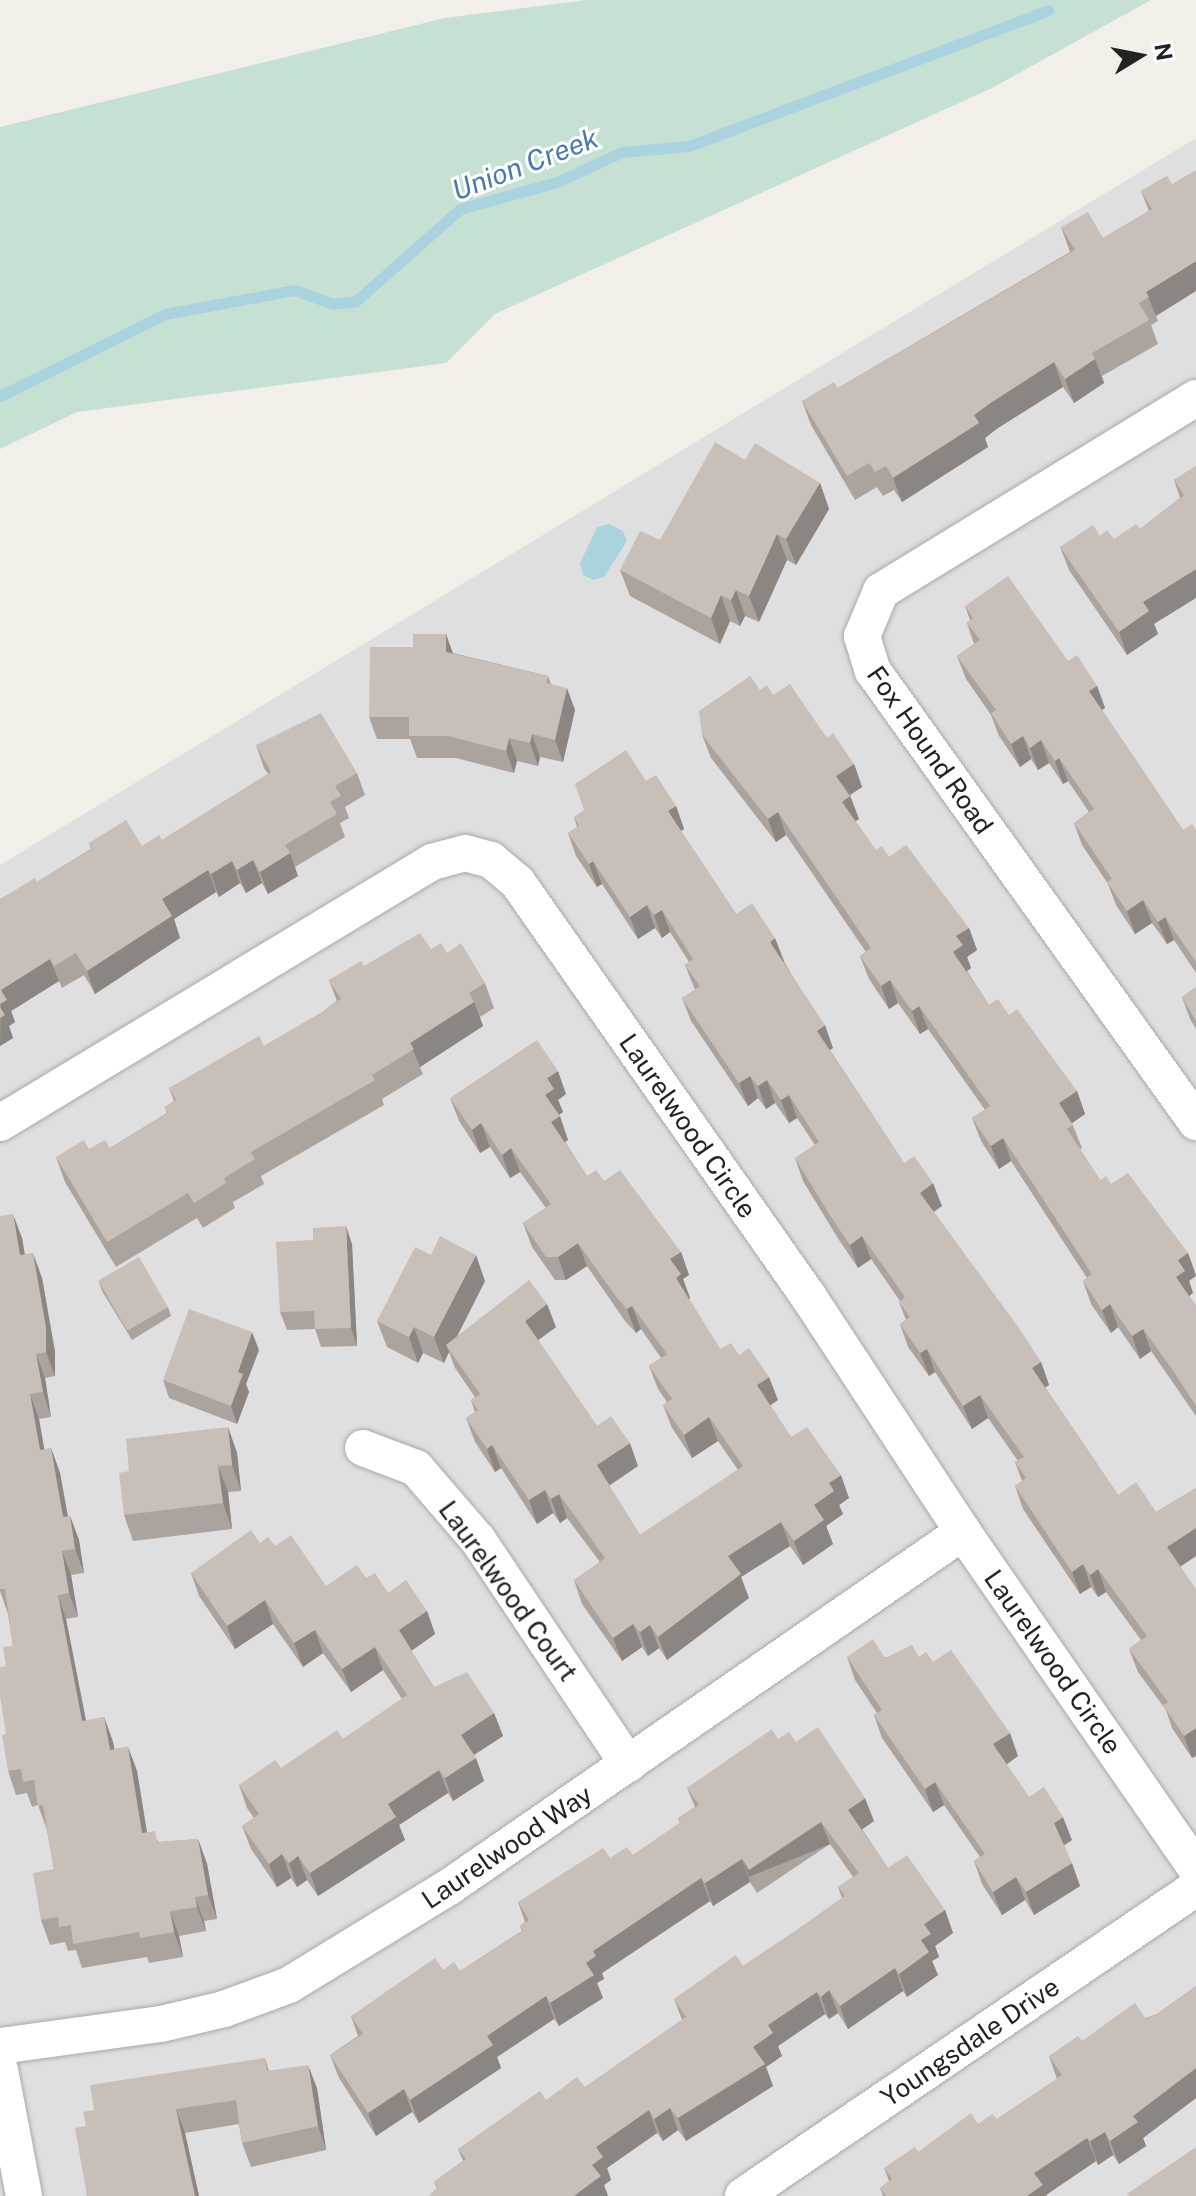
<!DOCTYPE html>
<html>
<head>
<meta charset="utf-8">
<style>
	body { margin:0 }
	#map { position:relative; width:1196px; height:2196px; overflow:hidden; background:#f2efe9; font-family:"Public Sans",sans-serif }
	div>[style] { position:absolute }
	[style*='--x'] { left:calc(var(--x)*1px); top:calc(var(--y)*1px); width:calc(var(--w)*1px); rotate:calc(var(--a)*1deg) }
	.residential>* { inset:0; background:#e0dfdf }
	.wetland>* { inset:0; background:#c6e0d4 }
	.water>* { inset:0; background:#aad3df }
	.stream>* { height:11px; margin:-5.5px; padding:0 5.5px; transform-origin:5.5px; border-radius:5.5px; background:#aad3df }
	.roads { filter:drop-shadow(0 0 2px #a9a9a9) drop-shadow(0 0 2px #a9a9a9) }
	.minor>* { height:36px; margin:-18px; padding:0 18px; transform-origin:18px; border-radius:18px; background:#fff }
	.wall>* { inset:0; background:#aba49e }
	.shaded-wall>* { inset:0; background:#8b8681; transform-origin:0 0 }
	.building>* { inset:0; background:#c7bfb8; transform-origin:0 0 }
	span { translate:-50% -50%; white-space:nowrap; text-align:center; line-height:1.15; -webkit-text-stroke:6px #fff; paint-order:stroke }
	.street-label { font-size:26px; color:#222 }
	.water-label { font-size:28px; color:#4a7aab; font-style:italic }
	.north { position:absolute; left:1100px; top:16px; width:80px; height:80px; -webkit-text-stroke:6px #fff; paint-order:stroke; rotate:80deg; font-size:22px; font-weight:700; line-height:32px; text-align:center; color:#222 }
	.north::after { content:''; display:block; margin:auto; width:28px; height:36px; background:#222; clip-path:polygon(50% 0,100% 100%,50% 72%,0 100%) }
</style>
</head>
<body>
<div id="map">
	<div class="residential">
		<div style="clip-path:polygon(1196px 138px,1196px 2196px,0 2196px,0 865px)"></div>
	</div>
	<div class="wetland">
		<div style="clip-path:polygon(586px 0,1151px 0,992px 88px,495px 314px,446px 363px,77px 412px,0 449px,0 127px,445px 18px)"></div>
	</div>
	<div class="water">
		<div style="clip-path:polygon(609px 524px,623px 531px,627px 541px,604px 577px,593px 580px,583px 575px,580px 563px,597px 527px)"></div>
	</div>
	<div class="stream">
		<div style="--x:0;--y:396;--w:184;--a:-26.4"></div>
		<div style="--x:165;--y:314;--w:132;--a:-10.5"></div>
		<div style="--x:295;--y:290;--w:40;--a:20.2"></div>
		<div style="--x:333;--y:304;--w:23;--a:-7"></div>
		<div style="--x:356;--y:301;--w:139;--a:-41.5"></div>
		<div style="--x:460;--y:209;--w:101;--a:-15.6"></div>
		<div style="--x:557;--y:182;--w:72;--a:-24.8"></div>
		<div style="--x:622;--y:152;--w:67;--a:-5.1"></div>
		<div style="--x:689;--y:146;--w:384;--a:-20.7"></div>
	</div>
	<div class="roads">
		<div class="minor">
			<div style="--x:1196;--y:398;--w:369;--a:148.5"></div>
			<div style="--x:881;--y:591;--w:49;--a:112.9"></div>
			<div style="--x:862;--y:636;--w:37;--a:73"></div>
			<div style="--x:873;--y:671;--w:555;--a:54.39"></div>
			<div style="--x:0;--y:1123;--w:505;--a:-31.14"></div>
			<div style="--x:432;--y:862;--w:34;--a:-15"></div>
			<div style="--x:465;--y:853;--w:27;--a:15"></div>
			<div style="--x:491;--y:860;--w:35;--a:40"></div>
			<div style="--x:518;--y:883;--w:505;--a:54.92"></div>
			<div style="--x:808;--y:1296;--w:282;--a:56.7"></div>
			<div style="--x:963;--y:1532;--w:409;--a:55.3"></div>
			<div style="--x:363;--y:1448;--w:57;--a:20.7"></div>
			<div style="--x:416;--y:1468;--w:95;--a:49.3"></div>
			<div style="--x:478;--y:1540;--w:270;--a:56.2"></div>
			<div style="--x:0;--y:2046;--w:162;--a:-7.8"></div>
			<div style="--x:161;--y:2024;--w:65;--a:-13.4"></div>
			<div style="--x:224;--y:2009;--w:69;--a:-20.3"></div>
			<div style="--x:289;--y:1985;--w:188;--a:-31.5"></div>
			<div style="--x:449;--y:1887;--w:625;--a:-34.63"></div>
			<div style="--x:0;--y:2070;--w:128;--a:79.2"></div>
			<div style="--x:743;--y:2196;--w:548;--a:-34.21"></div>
		</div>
	</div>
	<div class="wall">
		<div style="clip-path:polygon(1167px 176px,1156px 316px,1158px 321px,1151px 325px,1158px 344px,1102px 376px,1104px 383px,1074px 403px,1063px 387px,998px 428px,985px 438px,988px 447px,902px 502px,894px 490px,883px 496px,877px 487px,855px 500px,811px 425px,802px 401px,838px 388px,1070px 252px,1061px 227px,1103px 238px,1149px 211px,1141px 191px)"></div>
		<div style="clip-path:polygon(745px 460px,820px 483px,829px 509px,796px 565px,787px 560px,759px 622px,745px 616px,740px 626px,730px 621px,720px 644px,630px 596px,620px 570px,660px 540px)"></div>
		<div style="clip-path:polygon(1196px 466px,1154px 624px,1158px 634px,1127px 655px,1069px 570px,1060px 547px,1100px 536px,1114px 539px,1140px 529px,1180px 498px,1174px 480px)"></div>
		<div style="clip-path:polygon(965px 606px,1068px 661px,1097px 686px,1105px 708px,1102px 710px,1183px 830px,1196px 830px,1196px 973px,1174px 940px,1167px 944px,1152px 923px,1135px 934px,1116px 905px,1108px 884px,1082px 845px,1074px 823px,1089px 812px,1068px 781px,1063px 784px,1049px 763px,1038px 770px,1031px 759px,1020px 767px,999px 736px,991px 715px,966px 679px,957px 656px,974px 644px,967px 623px,970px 620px)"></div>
		<div style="clip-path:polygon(453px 653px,548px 676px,551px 684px,575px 710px,563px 762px,540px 757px,538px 766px,517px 761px,514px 773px,456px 758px,417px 758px,410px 739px,377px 739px,369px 717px)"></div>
		<div style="clip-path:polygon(760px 690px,773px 695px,827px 738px,854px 764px,862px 787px,850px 795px,859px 819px,855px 821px,876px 850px,889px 857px,969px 928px,977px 950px,967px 957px,971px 968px,967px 971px,989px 1005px,1009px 1015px,1077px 1091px,1085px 1114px,1072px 1123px,1082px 1148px,1080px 1149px,1100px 1180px,1111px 1184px,1188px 1253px,1196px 1275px,1189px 1281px,1193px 1293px,1189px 1296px,1196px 1306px,1196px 1416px,1151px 1351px,1140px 1359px,1118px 1327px,1111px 1333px,1091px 1304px,1083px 1281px,1087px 1278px,1011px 1161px,999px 1169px,981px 1141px,972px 1118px,985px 1110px,928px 1029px,920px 1034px,898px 1003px,889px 1009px,869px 979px,860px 956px,866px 952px,786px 835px,776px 842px,711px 758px,702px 735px)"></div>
		<div style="clip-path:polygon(256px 745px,357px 773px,365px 795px,345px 807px,349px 818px,340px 823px,345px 837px,295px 867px,298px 876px,268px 894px,262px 883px,246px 893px,240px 883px,219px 897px,216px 892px,174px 919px,180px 938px,95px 994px,84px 975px,62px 988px,59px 981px,11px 1011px,15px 1022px,9px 1026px,13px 1038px,0 1046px,0 899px,37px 882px,91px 849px,89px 843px,142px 846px,162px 840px,268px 774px,264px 768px)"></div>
		<div style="clip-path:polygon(646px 781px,676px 806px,684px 829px,681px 831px,736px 914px,784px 961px,833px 1048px,830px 1050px,904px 1163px,942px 1206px,934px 1212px,1041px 1362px,1049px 1385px,1045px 1387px,1118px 1495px,1156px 1512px,1196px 1488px,1196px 1556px,1180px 1567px,1192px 1758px,1172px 1728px,1166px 1710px,1138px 1672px,1129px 1649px,1141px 1640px,1106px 1592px,1098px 1597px,1091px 1587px,1080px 1594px,1023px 1509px,1015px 1486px,1022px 1481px,1015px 1462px,1018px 1461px,988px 1418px,972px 1429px,935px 1372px,929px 1376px,908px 1347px,900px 1324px,906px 1320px,899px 1302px,900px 1301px,871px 1259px,858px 1268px,837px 1237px,803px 1181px,795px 1158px,815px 1145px,797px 1118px,789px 1123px,775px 1103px,766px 1109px,758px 1098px,748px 1106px,691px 1021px,682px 998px,695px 990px,685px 965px,689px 962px,670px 932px,662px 938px,655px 928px,638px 939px,602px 884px,597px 887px,576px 856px,568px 833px,577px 827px,574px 817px)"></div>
		<div style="clip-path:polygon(431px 949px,447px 953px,485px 983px,494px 1008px,480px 1017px,483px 1026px,420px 1067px,423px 1074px,382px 1099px,384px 1105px,261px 1176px,264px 1184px,233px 1202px,235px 1208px,203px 1228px,197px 1218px,116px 1267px,65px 1182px,56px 1157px,89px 1149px,110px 1148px,167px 1113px,165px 1107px,174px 1101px,169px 1088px,264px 1046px,321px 1013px,337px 1001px,329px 980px,364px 966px)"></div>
		<div style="clip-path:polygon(1196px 987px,1196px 1029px,1190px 1019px,1182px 997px)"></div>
		<div style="clip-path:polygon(566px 1094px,558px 1100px,563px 1112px,559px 1115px,568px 1140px,565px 1142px,587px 1176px,604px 1181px,681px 1252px,689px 1275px,683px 1279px,690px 1298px,689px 1299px,720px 1349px,739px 1355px,778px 1400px,770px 1405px,791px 1437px,849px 1498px,839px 1505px,843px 1514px,826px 1526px,833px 1544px,803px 1565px,790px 1546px,741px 1577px,749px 1598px,667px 1660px,659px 1648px,648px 1656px,642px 1647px,622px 1661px,582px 1604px,574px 1580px,600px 1562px,567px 1518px,560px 1523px,553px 1513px,537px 1524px,501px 1468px,495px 1472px,475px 1442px,466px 1418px,475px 1412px,471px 1400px,475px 1397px,455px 1368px,449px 1352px,444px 1363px,423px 1353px,418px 1363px,387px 1347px,377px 1321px,485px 1281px,457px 1337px,556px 1327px,538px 1340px,597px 1426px,638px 1466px,609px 1486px,640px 1535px,738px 1470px,718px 1441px,692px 1458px,672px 1428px,663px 1405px,667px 1402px,658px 1389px,649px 1366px,661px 1358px,641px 1329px,636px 1333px,625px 1321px,587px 1266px,566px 1280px,555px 1280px,532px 1247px,523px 1223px,546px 1208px,520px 1172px,510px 1178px,490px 1147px,480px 1153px,459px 1121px,450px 1098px)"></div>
		<div style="clip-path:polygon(0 1216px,22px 1238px,25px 1255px,42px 1278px,55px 1352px,55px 1376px,45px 1378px,51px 1417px,39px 1419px,44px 1450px,51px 1448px,60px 1473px,68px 1516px,70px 1516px,79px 1540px,84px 1573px,71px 1575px,78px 1617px,66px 1619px,86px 1721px,104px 1717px,113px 1742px,114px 1749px,128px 1747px,137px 1771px,147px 1832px,159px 1842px,198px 1839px,207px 1864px,217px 1919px,204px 1921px,206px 1931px,179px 1936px,183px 1957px,149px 1963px,147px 1957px,82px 1968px,76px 1950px,68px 1951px,65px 1942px,50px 1945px,41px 1920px,54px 1869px,47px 1830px,38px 1805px,32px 1807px,27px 1793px,16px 1795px,8px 1771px,6px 1666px,13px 1646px,8px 1614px,0 1591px)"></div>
		<div style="clip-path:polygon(352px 1244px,357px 1346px,321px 1347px,315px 1329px,287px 1330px,280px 1312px)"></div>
		<div style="clip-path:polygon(99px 1282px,168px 1307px,171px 1316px,132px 1340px,102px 1291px)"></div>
		<div style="clip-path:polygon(259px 1350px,246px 1384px,249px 1392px,237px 1424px,169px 1398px,163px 1380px)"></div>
		<div style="clip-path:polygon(228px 1427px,237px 1453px,241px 1491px,228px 1492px,232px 1529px,133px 1541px,124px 1515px,129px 1471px)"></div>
		<div style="clip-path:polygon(260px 1543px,275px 1546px,326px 1586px,366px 1578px,388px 1593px,427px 1611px,435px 1634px,411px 1651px,434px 1687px,494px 1713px,503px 1736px,474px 1755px,484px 1781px,453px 1801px,448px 1793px,399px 1825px,405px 1840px,318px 1896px,307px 1880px,297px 1887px,291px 1878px,277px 1887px,251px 1849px,242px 1826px,254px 1818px,247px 1808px,239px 1785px,281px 1768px,343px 1739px,402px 1699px,383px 1670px,351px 1692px,323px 1653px,303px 1667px,273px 1624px,235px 1649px,199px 1596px,191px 1573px)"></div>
		<div style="clip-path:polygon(847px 1657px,919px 1657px,933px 1662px,1018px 1756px,1006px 1764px,1029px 1797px,1072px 1840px,1064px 1845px,1080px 1886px,1034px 1915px,1025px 1900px,1002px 1915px,982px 1884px,974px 1861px,980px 1857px,944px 1805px,933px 1812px,882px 1738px,874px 1715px,877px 1713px,855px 1680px)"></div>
		<div style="clip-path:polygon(778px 1739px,796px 1742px,874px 1821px,862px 1829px,888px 1868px,945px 1910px,953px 1933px,935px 1946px,939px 1957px,932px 1961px,938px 1975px,907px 1997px,903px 1991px,848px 2029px,838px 2013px,829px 2019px,825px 2014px,778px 2046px,782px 2056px,766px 2067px,773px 2086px,686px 2141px,678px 2130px,663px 2141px,657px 2133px,607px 2168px,611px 2180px,604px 2185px,608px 2196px,429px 2196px,437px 2188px,434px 2182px,463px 2161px,458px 2149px,546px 2100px,585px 2087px,682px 2020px,674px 1999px,743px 1966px,800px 1928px,842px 1898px,838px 1887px,853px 1877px,830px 1844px,757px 1893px,750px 1882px,713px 1906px,710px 1901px,602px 1973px,604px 1979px,597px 1983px,603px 1998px,559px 2026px,554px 2019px,497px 2057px,501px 2068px,419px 2123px,412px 2112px,376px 2136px,339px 2078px,330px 2055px,358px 2036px,351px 2016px,443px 1970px,460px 1971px,522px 1931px,520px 1926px,525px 1922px,518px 1902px,610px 1858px,633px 1855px,680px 1823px,678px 1818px,695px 1807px,687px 1788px)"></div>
		<div style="clip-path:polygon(1196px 1986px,1196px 2098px,1143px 2138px,1146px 2146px,1119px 2164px,1113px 2155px,1098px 2165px,1096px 2161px,1046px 2195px,1047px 2196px,883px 2196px,880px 2188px,889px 2181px,884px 2168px,978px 2124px,997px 2119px,1057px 2079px,1049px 2056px,1082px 2041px,1157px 2014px)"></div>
		<div style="clip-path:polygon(265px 2058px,269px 2071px,317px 2088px,326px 2150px,251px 2167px,242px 2143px,239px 2124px,185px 2133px,199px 2196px,87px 2196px,86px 2126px,94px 2110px)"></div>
	</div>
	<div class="shaded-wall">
		<div style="clip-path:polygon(1196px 261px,1196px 291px,1156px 316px,1146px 292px)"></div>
		<div style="clip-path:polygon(1095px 359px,1104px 383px,1074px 403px,1065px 379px)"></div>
		<div style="clip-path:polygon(1054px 362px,1063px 387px,998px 428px,985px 438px,988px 447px,902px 502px,893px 478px,989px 404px)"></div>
		<div style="clip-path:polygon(820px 483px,829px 509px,796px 565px,786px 539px)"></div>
		<div style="clip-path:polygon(777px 534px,787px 560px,759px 622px,749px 596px)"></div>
		<div style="clip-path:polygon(1196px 569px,1196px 598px,1154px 624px,1158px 634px,1127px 655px,1119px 632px,1143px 602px)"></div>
		<div style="clip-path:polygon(736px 590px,745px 616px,740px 626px,731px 600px)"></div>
		<div style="clip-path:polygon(721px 595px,730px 621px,720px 644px,711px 618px)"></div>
		<div style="clip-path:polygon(446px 634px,454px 656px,446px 652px)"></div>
		<div style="clip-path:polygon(1097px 686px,1105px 708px,1097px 713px,1089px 691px)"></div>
		<div style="clip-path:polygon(567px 688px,575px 710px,563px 762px,555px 740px)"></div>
		<div style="clip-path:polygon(532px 734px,540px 757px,538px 766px,530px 743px)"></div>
		<div style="clip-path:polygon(1023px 736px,1031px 759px,1020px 767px,1011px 744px)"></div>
		<div style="clip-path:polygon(509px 738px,517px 761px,514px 773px,506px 751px)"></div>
		<div style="clip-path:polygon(1041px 740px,1049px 763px,1038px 770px,1030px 748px)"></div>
		<div style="clip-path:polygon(1059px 758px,1068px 781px,1063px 784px,1055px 761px)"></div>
		<div style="clip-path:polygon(854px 764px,862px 787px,844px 799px,836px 776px)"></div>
		<div style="clip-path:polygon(850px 796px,859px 819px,850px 825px,842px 802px)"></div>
		<div style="clip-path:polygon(676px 806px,684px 829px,676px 834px,668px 811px)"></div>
		<div style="clip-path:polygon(778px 812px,786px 835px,776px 842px,768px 819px)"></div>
		<div style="clip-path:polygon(290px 853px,298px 876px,268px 894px,260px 872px)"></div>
		<div style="clip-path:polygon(253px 860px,262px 883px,246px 893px,237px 870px)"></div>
		<div style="clip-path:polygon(232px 861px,240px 883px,219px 897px,211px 874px)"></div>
		<div style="clip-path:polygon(593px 861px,602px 884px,597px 887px,589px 864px)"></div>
		<div style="clip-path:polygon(208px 870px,216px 892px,174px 919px,180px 938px,95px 994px,87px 971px,162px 899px)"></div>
		<div style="clip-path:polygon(1143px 900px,1152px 923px,1135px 934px,1127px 911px)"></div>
		<div style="clip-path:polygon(647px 905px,655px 928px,638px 939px,630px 917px)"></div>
		<div style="clip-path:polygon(662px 910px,670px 932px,662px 938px,654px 915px)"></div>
		<div style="clip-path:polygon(1165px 917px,1174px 940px,1167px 944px,1158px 922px)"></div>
		<div style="clip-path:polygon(969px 928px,977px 950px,967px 957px,971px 968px,962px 975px,953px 952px,956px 936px)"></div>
		<div style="clip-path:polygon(775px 938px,784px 961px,778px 965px,770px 942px)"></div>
		<div style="clip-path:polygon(50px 959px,59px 981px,11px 1011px,15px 1022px,9px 1026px,13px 1038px,0 1046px,1px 990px)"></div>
		<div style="clip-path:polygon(890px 980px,898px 1003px,889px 1009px,881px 986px)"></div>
		<div style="clip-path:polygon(474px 1002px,483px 1026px,420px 1067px,410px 1043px)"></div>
		<div style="clip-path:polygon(919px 1006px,928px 1029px,920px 1034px,912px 1011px)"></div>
		<div style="clip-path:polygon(825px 1025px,833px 1048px,825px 1053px,817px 1031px)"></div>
		<div style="clip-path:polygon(558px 1071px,566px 1094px,558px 1100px,563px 1112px,554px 1118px,545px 1095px,547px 1078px)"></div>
		<div style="clip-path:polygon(750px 1076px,758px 1098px,748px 1106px,739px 1083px)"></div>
		<div style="clip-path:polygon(767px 1080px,775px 1103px,766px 1109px,758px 1086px)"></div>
		<div style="clip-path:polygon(1077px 1091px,1085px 1114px,1068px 1126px,1059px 1103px)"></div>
		<div style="clip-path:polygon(789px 1095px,797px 1118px,789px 1123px,781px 1100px)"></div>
		<div style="clip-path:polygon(560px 1116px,568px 1140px,560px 1145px,551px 1122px)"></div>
		<div style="clip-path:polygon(481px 1123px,490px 1147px,480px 1153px,472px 1130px)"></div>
		<div style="clip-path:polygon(1003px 1138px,1011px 1161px,999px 1169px,991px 1146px)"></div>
		<div style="clip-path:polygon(511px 1148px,520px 1172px,510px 1178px,502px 1155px)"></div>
		<div style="clip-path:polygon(933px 1183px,942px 1206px,928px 1215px,920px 1193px)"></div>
		<div style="clip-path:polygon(13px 1214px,22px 1238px,29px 1280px,20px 1255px)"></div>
		<div style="clip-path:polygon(346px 1226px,352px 1244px,357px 1346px,351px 1328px)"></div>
		<div style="clip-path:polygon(862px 1236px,871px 1259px,858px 1268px,850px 1245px)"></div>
		<div style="clip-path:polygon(578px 1243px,587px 1266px,566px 1280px,558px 1257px)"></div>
		<div style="clip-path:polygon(681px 1252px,689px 1275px,683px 1279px,690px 1298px,685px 1302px,670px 1259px)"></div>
		<div style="clip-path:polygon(33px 1253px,42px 1278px,55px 1352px,55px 1376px,46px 1352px)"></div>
		<div style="clip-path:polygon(1188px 1253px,1196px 1276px,1189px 1281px,1193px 1293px,1184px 1300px,1176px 1277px,1178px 1260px)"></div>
		<div style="clip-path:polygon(476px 1255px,485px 1281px,450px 1350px,446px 1345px,449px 1352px,444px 1363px,434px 1337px)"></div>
		<div style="clip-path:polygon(547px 1304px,556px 1327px,533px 1344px,525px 1321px)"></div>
		<div style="clip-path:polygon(1110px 1304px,1118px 1327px,1111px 1333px,1102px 1310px)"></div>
		<div style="clip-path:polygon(632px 1306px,641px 1329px,636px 1333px,627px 1309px)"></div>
		<div style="clip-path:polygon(414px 1327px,423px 1353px,418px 1363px,409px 1337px)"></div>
		<div style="clip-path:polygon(1143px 1329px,1151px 1351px,1140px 1359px,1132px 1336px)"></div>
		<div style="clip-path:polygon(252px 1332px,259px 1350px,246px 1384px,249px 1392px,237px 1424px,231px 1406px,238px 1372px)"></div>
		<div style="clip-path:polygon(927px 1349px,935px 1372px,929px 1376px,920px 1353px)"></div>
		<div style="clip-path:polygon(36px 1354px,45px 1378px,51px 1417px,43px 1392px)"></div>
		<div style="clip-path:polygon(1041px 1362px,1049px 1385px,1040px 1391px,1032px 1368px)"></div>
		<div style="clip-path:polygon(769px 1377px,778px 1400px,765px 1409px,757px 1385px)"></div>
		<div style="clip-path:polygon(30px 1394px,39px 1419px,49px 1475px,40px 1450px)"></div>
		<div style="clip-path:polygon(980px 1395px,988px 1418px,972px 1429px,963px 1406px)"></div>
		<div style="clip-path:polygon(709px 1417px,718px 1441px,692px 1458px,684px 1435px)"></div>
		<div style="clip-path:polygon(228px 1427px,237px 1453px,241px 1491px,232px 1465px)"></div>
		<div style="clip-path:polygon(630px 1443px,638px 1466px,605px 1488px,597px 1465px)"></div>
		<div style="clip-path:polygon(492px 1445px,501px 1468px,495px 1472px,487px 1449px)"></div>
		<div style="clip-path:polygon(51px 1448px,60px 1473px,72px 1541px,63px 1517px)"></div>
		<div style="clip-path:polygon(218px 1466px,228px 1492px,232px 1529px,223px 1503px)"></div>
		<div style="clip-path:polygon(841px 1475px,849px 1498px,839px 1505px,843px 1514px,826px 1526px,833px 1544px,803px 1565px,794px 1541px,814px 1505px,829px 1483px)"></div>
		<div style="clip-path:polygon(545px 1490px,553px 1513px,537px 1524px,529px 1500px)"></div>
		<div style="clip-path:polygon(559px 1494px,567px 1518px,560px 1523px,551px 1499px)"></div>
		<div style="clip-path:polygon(70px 1516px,79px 1540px,84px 1573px,75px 1549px)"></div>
		<div style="clip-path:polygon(781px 1522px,790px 1546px,741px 1577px,749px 1598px,667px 1660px,658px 1637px,728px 1556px)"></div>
		<div style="clip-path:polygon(1196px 1528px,1196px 1556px,1175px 1570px,1167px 1547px)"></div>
		<div style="clip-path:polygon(62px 1551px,71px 1575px,78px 1617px,69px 1593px)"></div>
		<div style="clip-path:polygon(1083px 1564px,1091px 1587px,1080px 1594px,1072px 1572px)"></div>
		<div style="clip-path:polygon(1098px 1569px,1106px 1592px,1098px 1597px,1090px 1575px)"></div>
		<div style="clip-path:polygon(58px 1595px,66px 1619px,91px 1746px,82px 1721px)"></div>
		<div style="clip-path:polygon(265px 1600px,273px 1624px,235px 1649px,227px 1626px)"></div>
		<div style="clip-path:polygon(427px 1611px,435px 1634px,407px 1654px,399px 1630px)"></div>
		<div style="clip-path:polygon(633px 1624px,642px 1647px,622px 1661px,613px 1638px)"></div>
		<div style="clip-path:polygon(650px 1625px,659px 1648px,648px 1656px,640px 1632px)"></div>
		<div style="clip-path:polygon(315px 1630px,323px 1653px,303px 1667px,294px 1643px)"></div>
		<div style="clip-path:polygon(375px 1647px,383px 1670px,351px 1692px,342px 1669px)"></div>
		<div style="clip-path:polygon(494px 1713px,503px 1736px,469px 1758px,461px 1735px)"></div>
		<div style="clip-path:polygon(104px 1717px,113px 1742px,119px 1774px,110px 1750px)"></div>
		<div style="clip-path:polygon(1196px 1728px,1196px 1756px,1192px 1758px,1184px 1736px)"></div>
		<div style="clip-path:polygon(1010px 1733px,1018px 1756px,1002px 1768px,993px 1744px)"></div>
		<div style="clip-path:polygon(128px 1747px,137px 1771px,151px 1858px,142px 1833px)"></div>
		<div style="clip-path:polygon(476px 1758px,484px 1781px,453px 1801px,445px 1778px)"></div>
		<div style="clip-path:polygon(439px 1770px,448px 1793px,399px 1825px,405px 1840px,318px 1896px,310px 1873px,388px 1804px)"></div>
		<div style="clip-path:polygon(935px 1782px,944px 1805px,933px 1812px,925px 1789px)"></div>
		<div style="clip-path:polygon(865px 1798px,874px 1821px,857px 1833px,848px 1810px)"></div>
		<div style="clip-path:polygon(1063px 1817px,1072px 1840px,1063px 1846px,1054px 1823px)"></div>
		<div style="left:821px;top:1822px;width:24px;height:87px;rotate:68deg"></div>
		<div style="clip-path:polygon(198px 1839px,207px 1864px,217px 1919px,208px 1895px)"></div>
		<div style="clip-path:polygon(282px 1854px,291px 1878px,277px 1887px,269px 1864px)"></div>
		<div style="clip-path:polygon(298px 1856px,307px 1880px,297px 1887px,289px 1863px)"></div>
		<div style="clip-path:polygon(742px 1859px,750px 1882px,713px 1906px,705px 1883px)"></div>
		<div style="clip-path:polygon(1072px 1863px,1080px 1886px,1034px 1915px,1026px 1892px)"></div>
		<div style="clip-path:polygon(1016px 1877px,1025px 1900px,1002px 1915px,993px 1892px)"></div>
		<div style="clip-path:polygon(701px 1878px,710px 1901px,602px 1973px,604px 1979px,597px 1983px,603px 1998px,559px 2026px,550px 2003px,586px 1963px,593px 1951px)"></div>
		<div style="clip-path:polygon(195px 1897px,204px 1921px,206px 1931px,197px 1907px)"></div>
		<div style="clip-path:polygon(945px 1910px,953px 1933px,935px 1946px,939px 1957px,932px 1961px,938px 1975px,907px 1997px,899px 1974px,921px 1940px,924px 1924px)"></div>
		<div style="clip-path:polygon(170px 1911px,179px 1936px,183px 1957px,174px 1932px)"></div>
		<div style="clip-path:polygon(895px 1968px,903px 1991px,848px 2029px,840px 2006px)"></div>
		<div style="clip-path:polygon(829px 1990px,838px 2013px,829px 2019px,821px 1997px)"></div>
		<div style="clip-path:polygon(817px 1992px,825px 2014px,778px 2046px,782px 2056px,766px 2067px,773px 2086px,686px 2141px,678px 2118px,753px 2047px,768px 2025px)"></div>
		<div style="clip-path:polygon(546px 1996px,554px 2019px,497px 2057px,501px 2068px,419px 2123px,410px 2100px,487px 2036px)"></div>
		<div style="clip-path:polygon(308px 2065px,317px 2088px,326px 2150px,318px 2126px)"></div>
		<div style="clip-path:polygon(1196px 2068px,1196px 2098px,1143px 2138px,1146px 2146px,1119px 2164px,1110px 2141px,1133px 2116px)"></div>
		<div style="clip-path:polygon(404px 2089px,412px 2112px,376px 2136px,368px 2113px)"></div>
		<div style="clip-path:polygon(670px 2108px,678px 2130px,663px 2141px,654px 2119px)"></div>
		<div style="clip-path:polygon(176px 2109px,185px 2133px,199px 2196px,195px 2196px)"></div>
		<div style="clip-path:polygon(649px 2110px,657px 2133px,607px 2168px,611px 2180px,604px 2185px,608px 2196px,574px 2196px,592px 2165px,596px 2147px)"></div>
		<div style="clip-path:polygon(1105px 2132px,1113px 2155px,1098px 2165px,1090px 2141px)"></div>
		<div style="clip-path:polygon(1087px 2138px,1096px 2161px,1046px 2195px,1047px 2196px,1027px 2196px,1034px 2173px)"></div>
	</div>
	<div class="building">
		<div style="clip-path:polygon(1196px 170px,1196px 261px,1146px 292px,1149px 297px,1139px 303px,1149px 320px,1092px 353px,1095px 359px,1065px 379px,1054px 362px,989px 404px,974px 415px,979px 423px,893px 478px,886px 466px,875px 472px,869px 463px,847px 476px,802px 401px,834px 382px,838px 388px,1075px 250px,1061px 227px,1088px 212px,1103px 238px,1152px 209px,1141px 191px,1167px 176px,1172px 184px)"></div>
		<div style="clip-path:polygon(715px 442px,745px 460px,755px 443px,820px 483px,786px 539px,777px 534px,749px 596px,736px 590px,731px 600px,721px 595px,711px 618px,620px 570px,640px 531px,660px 540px)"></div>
		<div style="clip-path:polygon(1196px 466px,1196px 569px,1143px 602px,1149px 611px,1119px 632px,1060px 547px,1093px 525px,1100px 536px,1107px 530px,1114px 539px,1136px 524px,1140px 529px,1184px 495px,1174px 480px)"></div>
		<div style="clip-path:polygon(1008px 576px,1068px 661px,1077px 655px,1097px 686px,1089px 691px,1183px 830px,1192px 824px,1196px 830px,1196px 962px,1165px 917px,1158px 922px,1143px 900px,1127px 911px,1107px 882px,1112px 879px,1074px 823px,1094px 809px,1059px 758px,1055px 761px,1041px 740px,1030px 748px,1023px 736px,1011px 744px,991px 713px,996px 710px,957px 656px,980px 640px,967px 623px,973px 618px,965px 606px)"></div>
		<div style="clip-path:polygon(413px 634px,446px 634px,446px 652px,548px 676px,546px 683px,567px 688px,555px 740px,532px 734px,530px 743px,509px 738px,506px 751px,448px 736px,409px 736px,409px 717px,369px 717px,370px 647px,413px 647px)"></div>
		<div style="clip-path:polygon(750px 676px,760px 690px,767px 685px,773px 695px,790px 684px,827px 738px,833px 733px,854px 764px,836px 776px,850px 796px,842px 802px,876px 850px,882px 846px,889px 857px,906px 845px,969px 928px,956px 936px,963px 945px,953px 952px,989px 1005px,998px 999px,1009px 1015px,1017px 1009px,1077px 1091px,1059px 1103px,1073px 1125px,1067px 1129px,1100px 1180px,1106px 1176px,1111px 1184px,1128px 1173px,1188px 1253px,1178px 1260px,1185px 1271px,1176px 1277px,1196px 1306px,1196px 1406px,1174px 1372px,1143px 1329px,1132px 1336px,1110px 1304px,1102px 1310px,1083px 1281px,1092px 1274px,1003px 1138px,991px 1146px,972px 1118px,990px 1106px,919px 1006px,912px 1011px,890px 980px,881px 986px,860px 956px,871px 948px,778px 812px,768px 819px,702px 735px,699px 711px)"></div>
		<div style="clip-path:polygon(321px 713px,357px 773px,335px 786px,341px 796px,330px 802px,337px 814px,285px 845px,290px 853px,260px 872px,253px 860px,237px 870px,232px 861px,211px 874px,208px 870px,162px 899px,172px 916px,87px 971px,76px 953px,54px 966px,50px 959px,1px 990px,7px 1000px,0 1004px,0 899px,35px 878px,37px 882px,92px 849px,89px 843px,126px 820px,142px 846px,159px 835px,162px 840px,271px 772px,256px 745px)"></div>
		<div style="clip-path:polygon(626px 750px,646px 781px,656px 775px,676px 806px,668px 811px,736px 914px,752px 903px,775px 938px,770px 942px,825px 1025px,817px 1031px,904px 1163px,914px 1156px,933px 1183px,920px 1193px,1019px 1328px,1041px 1362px,1032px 1368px,1118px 1495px,1136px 1482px,1156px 1512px,1196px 1488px,1196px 1528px,1167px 1547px,1196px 1589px,1196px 1728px,1184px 1736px,1163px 1705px,1168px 1702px,1129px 1649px,1147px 1636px,1098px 1569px,1090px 1575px,1083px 1564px,1072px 1572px,1015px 1486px,1026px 1478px,1015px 1462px,1024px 1457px,980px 1395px,963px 1406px,927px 1349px,920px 1353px,900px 1324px,910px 1317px,899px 1302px,905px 1297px,862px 1236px,850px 1245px,829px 1214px,795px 1158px,819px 1142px,789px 1095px,781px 1100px,767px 1080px,758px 1086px,750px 1076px,739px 1083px,682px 998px,700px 986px,685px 965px,693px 959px,662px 910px,654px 915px,647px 905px,630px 917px,593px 861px,589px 864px,568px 833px,579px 826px,574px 817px,584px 810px,575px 784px)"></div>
		<div style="clip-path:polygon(420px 933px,431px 949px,441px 943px,447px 953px,461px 943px,485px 983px,469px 993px,474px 1002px,410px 1043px,414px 1049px,372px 1075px,375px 1080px,251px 1152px,255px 1159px,224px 1178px,226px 1183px,194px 1203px,188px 1193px,107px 1242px,56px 1157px,84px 1140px,89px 1149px,105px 1140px,110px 1148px,168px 1113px,165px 1107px,176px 1100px,169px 1088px,259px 1036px,264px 1046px,321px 1013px,341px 999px,329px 980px,361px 961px,364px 966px)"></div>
		<div style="clip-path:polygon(1196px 987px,1196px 1021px,1182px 997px)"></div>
		<div style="clip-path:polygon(0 1007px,5px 1015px,0 1018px)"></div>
		<div style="clip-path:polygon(537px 1040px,558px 1071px,547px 1078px,554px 1089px,545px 1095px,560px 1116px,551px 1122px,587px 1176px,596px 1170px,604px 1181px,620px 1170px,681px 1252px,670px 1259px,681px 1274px,676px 1278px,720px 1349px,731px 1343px,739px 1355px,749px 1348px,769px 1377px,757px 1385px,791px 1437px,807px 1427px,841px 1475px,829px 1483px,834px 1491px,814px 1505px,824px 1520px,794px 1541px,781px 1522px,728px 1556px,741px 1574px,658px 1637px,650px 1625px,640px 1632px,633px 1624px,613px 1638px,574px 1580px,605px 1558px,559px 1494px,551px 1499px,545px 1490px,529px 1500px,492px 1445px,487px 1449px,466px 1418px,478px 1410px,471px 1400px,480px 1394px,446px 1345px,529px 1280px,547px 1304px,525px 1321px,597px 1426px,611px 1416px,630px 1443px,597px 1465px,640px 1535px,743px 1466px,709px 1417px,684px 1435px,663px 1405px,672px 1399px,649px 1366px,667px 1354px,632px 1306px,627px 1309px,617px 1298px,578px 1243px,558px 1257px,546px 1257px,523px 1223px,551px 1204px,511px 1148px,502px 1155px,481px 1123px,472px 1130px,450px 1098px)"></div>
		<div style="clip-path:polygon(13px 1214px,20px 1255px,33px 1253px,46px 1327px,46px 1352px,36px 1354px,43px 1392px,30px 1394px,40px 1450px,51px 1448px,63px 1517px,70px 1516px,75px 1549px,62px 1551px,69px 1593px,58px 1595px,82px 1721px,104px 1717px,110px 1750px,128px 1747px,142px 1833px,155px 1831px,157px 1842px,198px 1839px,208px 1895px,195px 1897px,197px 1907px,170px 1911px,174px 1932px,140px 1938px,139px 1932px,73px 1944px,71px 1925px,59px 1927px,58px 1917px,41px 1920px,33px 1873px,54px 1869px,43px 1805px,38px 1806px,34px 1780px,23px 1782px,21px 1769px,8px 1771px,2px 1735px,6px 1734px,0 1696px,0 1667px,6px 1666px,3px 1647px,13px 1646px,5px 1589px,0 1589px,0 1216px)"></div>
		<div style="clip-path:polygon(346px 1226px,351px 1328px,315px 1329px,314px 1311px,280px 1312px,276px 1242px,313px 1240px,313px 1228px)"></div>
		<div style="clip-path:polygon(440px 1236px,476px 1255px,434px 1337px,414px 1327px,409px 1337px,377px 1321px,415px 1247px,431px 1255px)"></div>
		<div style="left:139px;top:1257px;width:58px;height:47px;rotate:60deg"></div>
		<div style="clip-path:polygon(189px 1309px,252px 1332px,238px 1372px,243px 1374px,231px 1406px,163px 1380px)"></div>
		<div style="clip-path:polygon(228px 1427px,232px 1465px,218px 1466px,223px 1503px,124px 1515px,119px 1473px,129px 1471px,126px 1439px)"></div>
		<div style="clip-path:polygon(251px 1530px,260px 1543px,268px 1537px,275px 1546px,291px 1535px,326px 1586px,357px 1565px,366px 1578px,375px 1573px,388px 1593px,406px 1580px,427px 1611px,399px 1630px,434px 1687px,467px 1672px,494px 1713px,461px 1735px,476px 1758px,445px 1778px,439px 1770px,388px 1804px,396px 1817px,310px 1873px,298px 1856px,289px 1863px,282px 1854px,269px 1864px,242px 1826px,259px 1814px,239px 1785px,275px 1760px,281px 1768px,337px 1730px,343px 1739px,407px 1695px,375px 1647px,342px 1669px,315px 1630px,294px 1643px,265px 1600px,227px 1626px,191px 1573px)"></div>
		<div style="clip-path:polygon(873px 1639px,885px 1658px,912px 1645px,919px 1657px,926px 1652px,933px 1662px,951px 1650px,1010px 1733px,993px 1744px,1029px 1797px,1044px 1787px,1063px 1817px,1054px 1823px,1072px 1863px,1026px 1892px,1016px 1877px,993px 1892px,974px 1861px,985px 1854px,935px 1782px,925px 1789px,874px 1715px,882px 1710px,847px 1657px)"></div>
		<div style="clip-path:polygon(818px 1727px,865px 1798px,848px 1810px,888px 1868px,907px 1855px,945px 1910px,924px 1924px,931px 1934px,921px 1940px,929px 1952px,899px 1974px,895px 1968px,840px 2006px,829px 1990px,821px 1997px,817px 1992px,768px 2025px,773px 2033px,753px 2047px,765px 2064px,678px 2118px,670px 2108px,654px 2119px,649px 2110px,596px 2147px,603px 2157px,592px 2165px,601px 2176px,574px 2196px,429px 2196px,438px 2187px,434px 2182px,466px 2159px,458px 2149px,540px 2091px,546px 2100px,577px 2077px,585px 2087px,686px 2017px,674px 1999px,736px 1955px,743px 1966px,800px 1928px,845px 1896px,838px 1887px,859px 1873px,821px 1822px,749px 1870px,742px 1859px,705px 1883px,701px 1878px,593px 1951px,596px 1956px,586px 1963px,594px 1975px,550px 2003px,546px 1996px,487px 2036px,493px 2045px,410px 2100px,404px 2089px,368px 2113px,330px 2055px,363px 2034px,351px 2016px,435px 1958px,443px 1970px,454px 1962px,460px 1971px,523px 1931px,520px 1926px,529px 1920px,518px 1902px,603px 1848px,610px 1858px,627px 1847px,633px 1855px,681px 1822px,678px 1818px,699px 1805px,687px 1788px,772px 1729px,778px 1739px,789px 1732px,796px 1742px)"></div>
		<div style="clip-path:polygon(1196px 1986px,1196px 2068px,1133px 2116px,1138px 2122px,1110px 2141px,1105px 2132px,1090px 2141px,1087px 2138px,1034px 2173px,1043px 2185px,1027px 2196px,886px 2196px,880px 2188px,892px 2179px,884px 2168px,915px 2147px,918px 2152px,971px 2113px,978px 2124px,992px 2114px,997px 2119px,1062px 2075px,1049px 2056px,1078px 2036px,1082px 2041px,1135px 2003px,1146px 2019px,1157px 2014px)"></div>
		<div style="clip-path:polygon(265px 2058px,267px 2071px,308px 2065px,318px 2126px,242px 2143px,236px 2100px,176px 2109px,195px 2196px,87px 2196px,75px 2128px,86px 2126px,83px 2112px,94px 2110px,90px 2085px)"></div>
		<div style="clip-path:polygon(1196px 2147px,1196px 2196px,1129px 2196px,1127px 2194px)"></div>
	</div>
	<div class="street-label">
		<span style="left:930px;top:750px;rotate:55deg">Fox Hound Road</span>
		<span style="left:688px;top:1126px;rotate:55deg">Laurelwood Circle</span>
		<span style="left:508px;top:1591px;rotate:54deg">Laurelwood Court</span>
		<span style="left:1053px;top:1662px;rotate:55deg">Laurelwood Circle</span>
		<span style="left:507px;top:1847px;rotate:-34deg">Laurelwood Way</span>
		<span style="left:970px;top:2042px;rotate:-34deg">Youngsdale Drive</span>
	</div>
	<div class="water-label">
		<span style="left:525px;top:164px;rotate:-21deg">Union Creek</span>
	</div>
	<div class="north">N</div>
</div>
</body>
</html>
